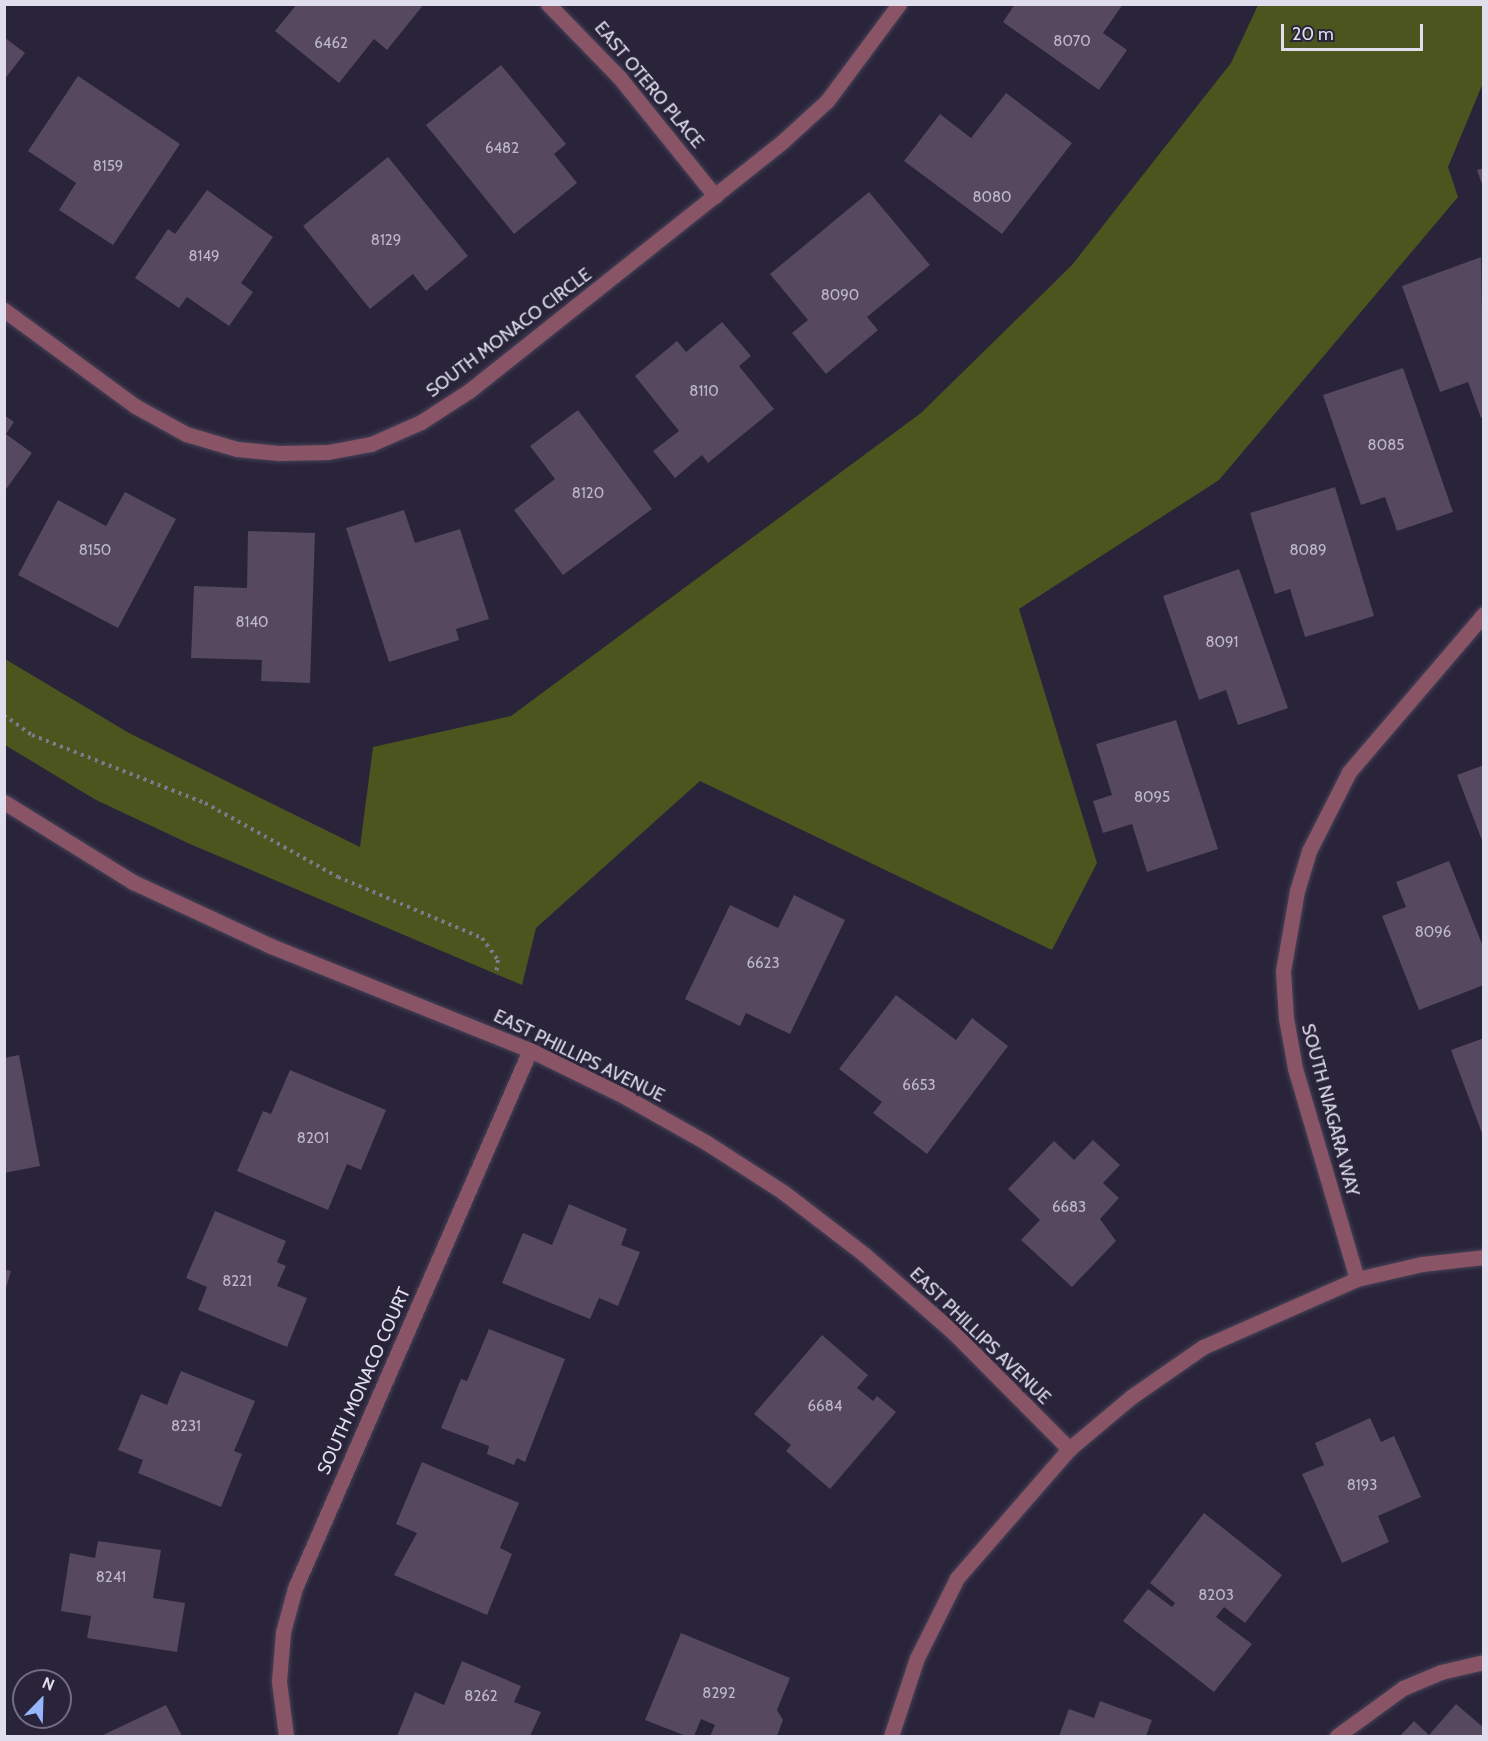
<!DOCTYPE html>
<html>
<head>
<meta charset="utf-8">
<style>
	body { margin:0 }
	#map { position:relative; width:1488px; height:1741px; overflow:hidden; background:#29243a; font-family:Cabin,sans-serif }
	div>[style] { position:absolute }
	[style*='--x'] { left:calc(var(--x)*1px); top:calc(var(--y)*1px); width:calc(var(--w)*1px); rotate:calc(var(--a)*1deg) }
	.green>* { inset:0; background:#4c551e }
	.building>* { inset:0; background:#55485f }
	.path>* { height:4px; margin-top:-2px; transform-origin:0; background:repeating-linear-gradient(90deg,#7d7a8c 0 3px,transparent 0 7.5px) }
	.roads { filter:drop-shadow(0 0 2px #464257) drop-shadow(0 0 2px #464257) }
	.minor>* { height:15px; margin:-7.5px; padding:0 7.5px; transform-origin:7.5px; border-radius:7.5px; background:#895465 }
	span { translate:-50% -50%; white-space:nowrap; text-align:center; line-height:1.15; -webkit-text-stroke:6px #29243a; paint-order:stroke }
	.number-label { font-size:15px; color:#bdb8ca }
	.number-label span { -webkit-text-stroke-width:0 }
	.street-label { font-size:18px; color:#e0deed }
	.frame { position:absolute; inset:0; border:6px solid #e0deed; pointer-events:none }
	.north { position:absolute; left:12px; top:1669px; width:60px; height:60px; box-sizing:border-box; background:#29243a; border:2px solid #726e82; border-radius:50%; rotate:23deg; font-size:16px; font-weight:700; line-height:24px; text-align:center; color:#e0deed }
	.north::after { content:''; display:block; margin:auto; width:21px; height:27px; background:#96b6fd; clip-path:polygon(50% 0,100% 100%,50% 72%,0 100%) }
	.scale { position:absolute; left:1281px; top:24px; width:142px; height:27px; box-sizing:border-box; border:3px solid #e0deed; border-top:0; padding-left:8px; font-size:18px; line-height:21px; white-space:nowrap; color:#e0deed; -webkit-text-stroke:4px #29243a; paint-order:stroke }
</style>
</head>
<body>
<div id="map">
	<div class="green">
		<div style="clip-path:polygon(1258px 5px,1483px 5px,1483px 83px,1448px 167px,1458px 197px,1219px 480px,1019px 609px,1097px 863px,1052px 950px,700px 781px,536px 928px,522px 985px,190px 844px,96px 800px,5px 745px,5px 659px,129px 733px,360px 847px,373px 747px,511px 716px,921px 413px,1072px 265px,1231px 63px)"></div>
	</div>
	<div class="building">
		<div style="clip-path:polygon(297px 4px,424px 4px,387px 50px,374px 39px,339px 83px,275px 31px)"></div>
		<div style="clip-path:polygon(1015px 4px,1123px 4px,1103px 33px,1127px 50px,1099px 90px,1003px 22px)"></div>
		<div style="clip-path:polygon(4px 37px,25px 53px,4px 80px)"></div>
		<div style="clip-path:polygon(501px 65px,566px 144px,554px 154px,577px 183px,514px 234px,426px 125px)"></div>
		<div style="clip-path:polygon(78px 76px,180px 144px,113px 245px,59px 210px,76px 183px,28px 151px)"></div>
		<div style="clip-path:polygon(1006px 93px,1072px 143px,1002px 234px,904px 161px,940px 114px,971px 138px)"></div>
		<div style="clip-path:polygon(388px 157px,468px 256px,426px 291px,413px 274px,370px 309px,303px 226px)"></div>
		<div style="clip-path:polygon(1484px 168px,1484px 187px,1483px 187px,1477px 170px)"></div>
		<div style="clip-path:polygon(207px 190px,273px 237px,241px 283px,253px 292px,229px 326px,187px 297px,179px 308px,135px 278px,168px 229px,175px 234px)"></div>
		<div style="clip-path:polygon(869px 192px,930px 265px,867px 317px,878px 330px,826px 374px,792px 333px,808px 320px,770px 274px)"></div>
		<div style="clip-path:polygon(1481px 257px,1484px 417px,1481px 418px,1468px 382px,1440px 392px,1402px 286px)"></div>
		<div style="clip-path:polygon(722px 322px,751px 356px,739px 366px,774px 409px,708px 463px,702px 455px,675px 478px,653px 451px,679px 431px,635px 376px,677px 341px,686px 352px)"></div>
		<div style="clip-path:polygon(1403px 368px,1453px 512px,1397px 531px,1385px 497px,1361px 505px,1323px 395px)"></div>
		<div style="clip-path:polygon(578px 410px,652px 509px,563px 575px,514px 510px,555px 479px,530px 446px)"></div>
		<div style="clip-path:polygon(4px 415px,14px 422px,6px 434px,32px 453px,4px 492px)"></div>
		<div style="clip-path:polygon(1335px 487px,1374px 616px,1305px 637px,1290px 589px,1275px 594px,1250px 513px)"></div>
		<div style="clip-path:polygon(125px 492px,176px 519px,118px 628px,18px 575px,58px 500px,106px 526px)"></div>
		<div style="clip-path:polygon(404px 510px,415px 543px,460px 529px,489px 619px,456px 629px,459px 640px,389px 662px,346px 528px)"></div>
		<div style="clip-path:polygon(248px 531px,315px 533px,310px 683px,261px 681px,262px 660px,191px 658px,194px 586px,247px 588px)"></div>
		<div style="clip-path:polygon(1239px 569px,1288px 708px,1238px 725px,1226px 690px,1199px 700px,1163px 596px)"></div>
		<div style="clip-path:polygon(1176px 720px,1218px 849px,1147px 872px,1132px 824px,1103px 833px,1093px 801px,1112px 795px,1096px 744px)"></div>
		<div style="clip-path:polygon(1484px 765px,1484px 843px,1483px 843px,1457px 775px)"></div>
		<div style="clip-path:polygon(1449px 861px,1484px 949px,1484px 985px,1419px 1010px,1382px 916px,1406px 907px,1396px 882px)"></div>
		<div style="clip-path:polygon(794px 895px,845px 920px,790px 1034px,746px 1013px,740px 1026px,685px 999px,730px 905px,778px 928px)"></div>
		<div style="clip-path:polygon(896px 995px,956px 1040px,972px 1018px,1008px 1046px,927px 1154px,873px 1113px,882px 1102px,839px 1069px)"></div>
		<div style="clip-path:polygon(1484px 1038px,1484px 1136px,1483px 1136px,1451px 1050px)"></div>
		<div style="clip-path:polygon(19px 1055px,40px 1166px,4px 1173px,4px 1058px)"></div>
		<div style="clip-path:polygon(290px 1070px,386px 1110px,361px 1170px,347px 1164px,328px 1210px,237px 1171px,263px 1111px,271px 1114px)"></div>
		<div style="clip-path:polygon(1093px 1140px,1120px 1165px,1103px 1183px,1119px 1198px,1100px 1219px,1116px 1241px,1072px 1287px,1021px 1240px,1040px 1220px,1008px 1189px,1054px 1141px,1074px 1160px)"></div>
		<div style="clip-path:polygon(569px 1204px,627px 1229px,621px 1245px,640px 1252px,618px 1306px,599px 1298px,590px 1319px,502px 1283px,523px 1233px,552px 1245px)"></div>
		<div style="clip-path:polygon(215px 1211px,286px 1241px,277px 1262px,286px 1266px,277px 1286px,307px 1298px,287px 1347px,198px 1310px,207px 1287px,186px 1278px)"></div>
		<div style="clip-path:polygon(4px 1269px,11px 1271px,5px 1291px,4px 1291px)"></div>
		<div style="clip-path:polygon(489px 1329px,565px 1359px,525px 1462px,517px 1458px,514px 1465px,487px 1454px,489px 1446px,441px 1428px,461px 1379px,467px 1381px)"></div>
		<div style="clip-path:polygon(822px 1335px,868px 1375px,857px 1388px,873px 1401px,877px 1396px,896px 1412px,830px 1489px,786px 1451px,791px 1445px,754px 1414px)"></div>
		<div style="clip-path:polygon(181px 1371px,255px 1401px,234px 1451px,242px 1454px,221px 1507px,138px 1473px,143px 1460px,118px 1450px,141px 1394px,167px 1405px)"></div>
		<div style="clip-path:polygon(1370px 1418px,1381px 1442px,1394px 1436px,1421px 1497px,1378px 1516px,1389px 1542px,1342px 1563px,1302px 1474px,1324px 1465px,1315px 1443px)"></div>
		<div style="clip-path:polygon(422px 1462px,519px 1503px,500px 1548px,512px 1554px,487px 1615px,394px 1575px,417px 1533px,396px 1524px)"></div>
		<div style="clip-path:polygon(1204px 1513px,1282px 1575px,1245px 1623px,1224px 1607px,1216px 1617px,1252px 1644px,1214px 1692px,1123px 1621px,1148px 1589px,1172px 1607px,1175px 1603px,1150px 1583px)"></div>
		<div style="clip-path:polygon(98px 1541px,161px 1550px,153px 1598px,185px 1603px,177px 1652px,87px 1638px,91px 1616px,61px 1611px,70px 1553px,95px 1558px)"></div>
		<div style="clip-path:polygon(681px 1633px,790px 1678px,777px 1710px,783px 1720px,777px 1736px,710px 1736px,715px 1725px,701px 1719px,694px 1736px,686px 1736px,645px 1720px)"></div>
		<div style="clip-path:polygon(462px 1661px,521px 1686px,514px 1702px,541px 1712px,530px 1736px,397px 1736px,415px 1692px,444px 1705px)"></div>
		<div style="clip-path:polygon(1100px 1701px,1152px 1720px,1146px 1736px,1059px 1736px,1069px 1709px,1094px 1718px)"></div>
		<div style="clip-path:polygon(1456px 1704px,1484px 1728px,1484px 1736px,1400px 1736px,1414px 1721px,1429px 1735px)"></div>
		<div style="clip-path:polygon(166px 1705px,182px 1736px,101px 1736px)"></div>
	</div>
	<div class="path">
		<div style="--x:4;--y:715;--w:34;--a:36"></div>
		<div style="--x:32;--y:735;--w:186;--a:21.5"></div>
		<div style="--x:205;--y:803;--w:152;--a:29.1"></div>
		<div style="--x:338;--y:877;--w:156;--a:23"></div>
		<div style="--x:482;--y:938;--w:27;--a:54"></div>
		<div style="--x:498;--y:960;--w:15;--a:98"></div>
	</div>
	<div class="roads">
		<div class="minor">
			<div style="--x:548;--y:4;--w:102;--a:45.8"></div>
			<div style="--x:619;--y:77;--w:153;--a:51.1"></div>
			<div style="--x:4;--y:310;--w:162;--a:36.2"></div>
			<div style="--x:135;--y:406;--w:58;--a:28.8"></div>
			<div style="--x:186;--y:434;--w:53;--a:16.4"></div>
			<div style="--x:237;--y:449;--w:42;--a:5.4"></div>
			<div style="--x:279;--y:453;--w:49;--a:-1.2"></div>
			<div style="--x:328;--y:452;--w:44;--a:-10.5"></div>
			<div style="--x:371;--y:444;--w:55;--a:-23.7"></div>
			<div style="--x:421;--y:422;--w:57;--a:-32.9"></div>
			<div style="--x:469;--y:391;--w:401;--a:-38.5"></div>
			<div style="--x:783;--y:141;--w:59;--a:-42.3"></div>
			<div style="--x:827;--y:101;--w:121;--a:-53.4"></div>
			<div style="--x:4;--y:802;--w:152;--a:31.8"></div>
			<div style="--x:133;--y:882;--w:152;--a:24.9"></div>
			<div style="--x:271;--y:946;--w:279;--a:21.9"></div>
			<div style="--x:530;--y:1050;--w:100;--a:26.1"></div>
			<div style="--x:620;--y:1094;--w:100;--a:29.4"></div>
			<div style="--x:707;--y:1143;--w:90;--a:32.8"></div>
			<div style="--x:783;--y:1192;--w:103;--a:37.5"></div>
			<div style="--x:865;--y:1255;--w:117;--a:41.2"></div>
			<div style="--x:953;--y:1332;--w:165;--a:45.2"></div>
			<div style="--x:1357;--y:1279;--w:220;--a:-106.4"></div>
			<div style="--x:1295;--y:1068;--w:51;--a:-100.2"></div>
			<div style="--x:1286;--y:1018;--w:47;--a:-93.7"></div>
			<div style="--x:1283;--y:971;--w:81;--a:-80.1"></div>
			<div style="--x:1297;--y:891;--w:42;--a:-73.3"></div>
			<div style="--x:1309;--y:851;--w:89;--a:-63.1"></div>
			<div style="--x:1349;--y:772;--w:208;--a:-49.5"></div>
			<div style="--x:286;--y:1736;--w:55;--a:-97.3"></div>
			<div style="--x:279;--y:1681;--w:49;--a:-85.3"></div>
			<div style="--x:283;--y:1632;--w:46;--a:-74.7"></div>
			<div style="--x:295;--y:1588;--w:587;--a:-66.4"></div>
			<div style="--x:891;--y:1736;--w:82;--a:-71.6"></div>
			<div style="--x:917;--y:1658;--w:89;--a:-63.4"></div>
			<div style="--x:957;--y:1578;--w:171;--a:-49"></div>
			<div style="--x:1069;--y:1449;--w:81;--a:-40"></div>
			<div style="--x:1131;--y:1397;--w:88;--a:-34.8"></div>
			<div style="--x:1203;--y:1347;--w:168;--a:-23.8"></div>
			<div style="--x:1357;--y:1279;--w:67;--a:-13"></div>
			<div style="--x:1422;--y:1264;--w:62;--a:-6.4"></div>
			<div style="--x:1337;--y:1736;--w:82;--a:-36"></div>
			<div style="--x:1403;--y:1688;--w:41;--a:-22.8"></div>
			<div style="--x:1441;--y:1672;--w:44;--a:-13.1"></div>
		</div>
	</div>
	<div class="number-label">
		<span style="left:1072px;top:42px">8070</span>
		<span style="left:331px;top:44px">6462</span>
		<span style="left:502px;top:149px">6482</span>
		<span style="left:108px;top:167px">8159</span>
		<span style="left:992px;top:198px">8080</span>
		<span style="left:386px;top:241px">8129</span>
		<span style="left:204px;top:257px">8149</span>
		<span style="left:840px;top:296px">8090</span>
		<span style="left:704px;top:392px">8110</span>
		<span style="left:1386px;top:446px">8085</span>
		<span style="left:588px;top:494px">8120</span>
		<span style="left:95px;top:551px">8150</span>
		<span style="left:1308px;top:551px">8089</span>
		<span style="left:252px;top:623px">8140</span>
		<span style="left:1222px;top:643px">8091</span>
		<span style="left:1152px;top:798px">8095</span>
		<span style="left:1433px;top:933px">8096</span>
		<span style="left:763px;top:964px">6623</span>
		<span style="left:919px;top:1086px">6653</span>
		<span style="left:313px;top:1139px">8201</span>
		<span style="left:1069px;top:1208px">6683</span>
		<span style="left:237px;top:1282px">8221</span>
		<span style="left:825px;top:1407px">6684</span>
		<span style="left:186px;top:1427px">8231</span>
		<span style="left:1362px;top:1486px">8193</span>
		<span style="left:111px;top:1578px">8241</span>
		<span style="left:1216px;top:1596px">8203</span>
		<span style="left:719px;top:1694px">8292</span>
		<span style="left:481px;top:1697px">8262</span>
	</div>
	<div class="street-label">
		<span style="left:649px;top:85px;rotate:50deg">EAST OTERO PLACE</span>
		<span style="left:509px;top:333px;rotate:-37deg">SOUTH MONACO CIRCLE</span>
		<span style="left:579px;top:1056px;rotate:26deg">EAST PHILLIPS AVENUE</span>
		<span style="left:1330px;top:1110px;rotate:75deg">SOUTH NIAGARA WAY</span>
		<span style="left:980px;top:1336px;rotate:44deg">EAST PHILLIPS AVENUE</span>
		<span style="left:364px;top:1381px;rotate:-66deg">SOUTH MONACO COURT</span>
	</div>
	<div class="frame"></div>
	<div class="north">N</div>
	<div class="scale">20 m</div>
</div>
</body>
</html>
